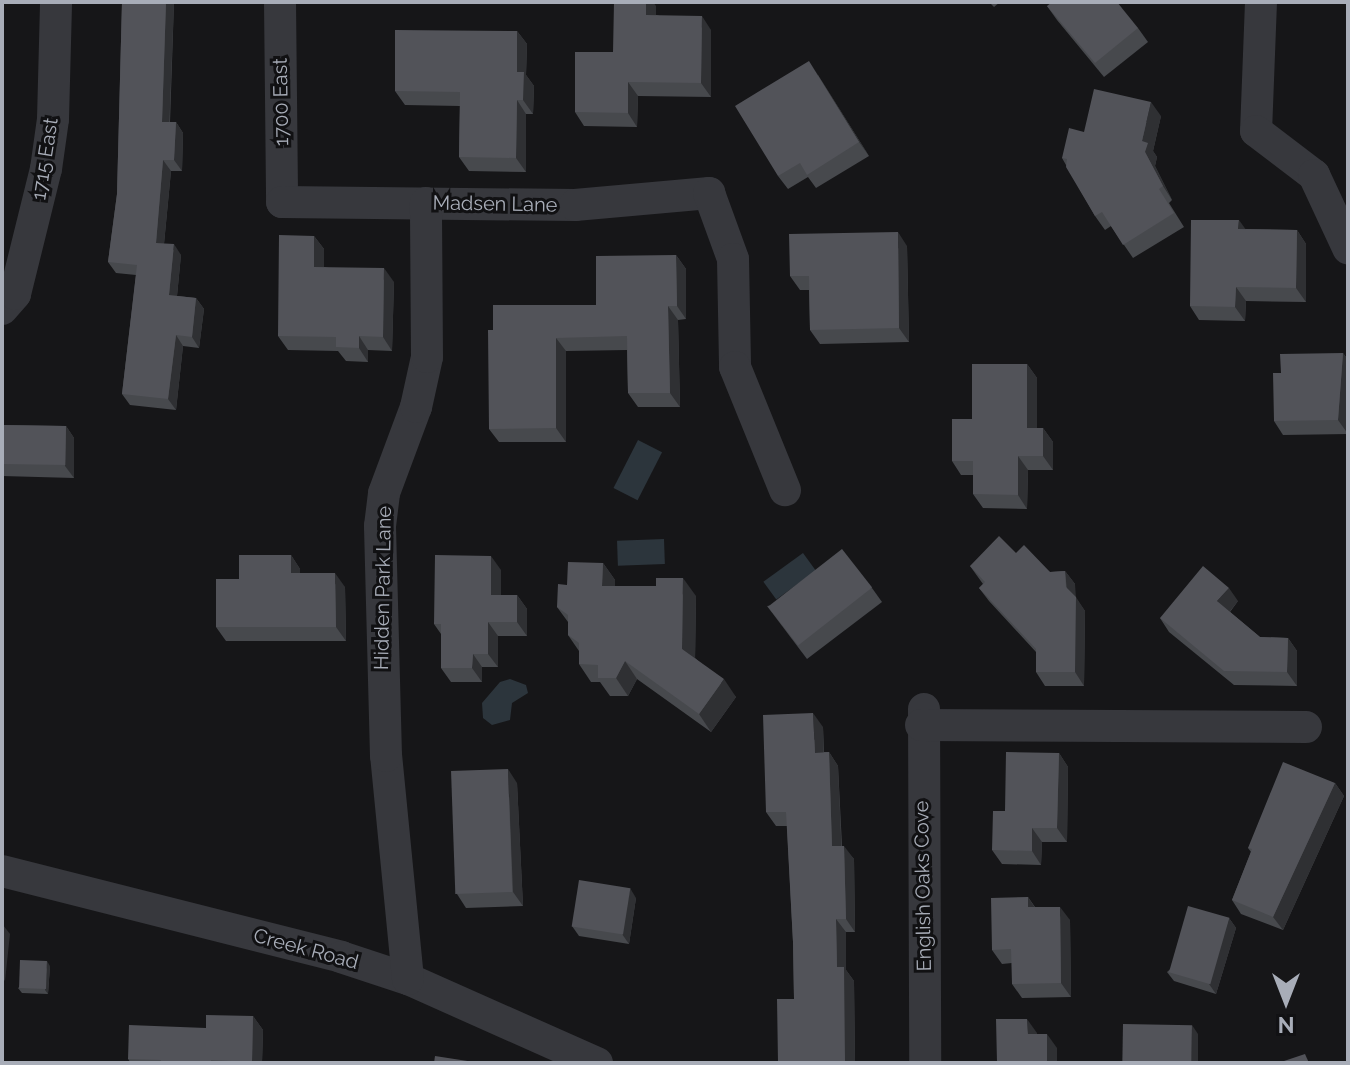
<!DOCTYPE html>
<html>
<head>
<meta charset="utf-8">
<style>
	body { margin:0 }
	#map { position:relative; width:1350px; height:1065px; overflow:hidden; background:#161618; font-family:Raleway,sans-serif }
	div>[style] { position:absolute }
	[style*='--x'] { left:calc(var(--x)*1px); top:calc(var(--y)*1px); width:calc(var(--w)*1px); rotate:calc(var(--a)*1deg) }
	.water>* { inset:0; background:#2c353c; transform-origin:0 0 }
	.minor>* { height:32px; margin:-16px; padding:0 16px; transform-origin:16px; border-radius:16px; background:#37383d }
	.wall>* { inset:0; background:#47494d }
	.shaded-wall>* { inset:0; background:#2f3033 }
	.building>* { inset:0; background:#525359; transform-origin:0 0 }
	span { translate:-50% -50%; white-space:nowrap; text-align:center; line-height:1.15; -webkit-text-stroke:6px #111113; paint-order:stroke }
	.street-label { font-size:20px; color:#a8adb8 }
	.frame { position:absolute; inset:0; border:4px solid #a8adb8; pointer-events:none }
	.north { position:absolute; left:1246px; top:961px; width:80px; height:80px; -webkit-text-stroke:6px #111113; paint-order:stroke; rotate:180deg; font-size:22px; font-weight:700; line-height:32px; text-align:center; color:#a8adb8 }
	.north::after { content:''; display:block; margin:auto; width:28px; height:36px; background:#a8adb8; clip-path:polygon(50% 0,100% 100%,50% 72%,0 100%) }
</style>
</head>
<body>
<div id="map">
	<div class="water">
		<div style="left:638px;top:440px;width:27px;height:54px;rotate:27deg"></div>
		<div style="left:664px;top:539px;width:25px;height:47px;rotate:88deg"></div>
		<div style="left:803px;top:553px;width:22px;height:49px;rotate:54deg"></div>
		<div style="clip-path:polygon(510px 679px,526px 685px,528px 693px,512px 703px,510px 720px,492px 725px,483px 718px,482px 703px,500px 682px)"></div>
	</div>
	<div class="minor">
		<div style="--x:280;--y:2;--w:200;--a:89.4"></div>
		<div style="--x:282;--y:202;--w:293;--a:0.6"></div>
		<div style="--x:575;--y:205;--w:135;--a:-5.1"></div>
		<div style="--x:709;--y:193;--w:70;--a:70"></div>
		<div style="--x:733;--y:259;--w:108;--a:88.9"></div>
		<div style="--x:735;--y:367;--w:133;--a:67.9"></div>
		<div style="--x:1261;--y:2;--w:129;--a:92.2"></div>
		<div style="--x:1256;--y:131;--w:73;--a:37.2"></div>
		<div style="--x:1314;--y:175;--w:81;--a:65"></div>
		<div style="--x:2;--y:309;--w:20;--a:-49"></div>
		<div style="--x:15;--y:294;--w:129;--a:-76.1"></div>
		<div style="--x:46;--y:169;--w:50;--a:-82"></div>
		<div style="--x:53;--y:119;--w:117;--a:-88.5"></div>
		<div style="--x:924;--y:709;--w:354;--a:89.8"></div>
		<div style="--x:921;--y:725;--w:385;--a:0.3"></div>
		<div style="--x:2;--y:871;--w:350;--a:14.2"></div>
		<div style="--x:341;--y:957;--w:71;--a:18.2"></div>
		<div style="--x:408;--y:979;--w:207;--a:24"></div>
		<div style="--x:408;--y:979;--w:224;--a:-95.6"></div>
		<div style="--x:386;--y:756;--w:230;--a:-91.5"></div>
		<div style="--x:380;--y:526;--w:33;--a:-83"></div>
		<div style="--x:384;--y:493;--w:92;--a:-69.6"></div>
		<div style="--x:416;--y:407;--w:51;--a:-77.6"></div>
		<div style="--x:427;--y:357;--w:154;--a:-90.4"></div>
	</div>
	<div class="wall">
		<div style="clip-path:polygon(122px 2px,174px 2px,170px 122px,176px 122px,183px 133px,182px 171px,171px 171px,164px 244px,181px 255px,177px 296px,196px 298px,204px 309px,199px 348px,183px 346px,176px 410px,130px 405px,122px 394px,136px 275px,116px 273px,108px 262px,117px 194px)"></div>
		<div style="clip-path:polygon(989px 2px,1000px 2px,994px 7px)"></div>
		<div style="clip-path:polygon(656px 6px,656px 15px,711px 30px,711px 97px,638px 96px,637px 127px,584px 126px,575px 112px,613px 52px)"></div>
		<div style="clip-path:polygon(1047px 6px,1138px 28px,1148px 42px,1104px 77px,1057px 20px)"></div>
		<div style="clip-path:polygon(517px 31px,527px 44px,526px 75px,534px 86px,533px 114px,526px 114px,526px 172px,469px 171px,459px 157px,460px 106px,405px 105px,395px 91px)"></div>
		<div style="clip-path:polygon(818px 75px,869px 156px,816px 188px,808px 177px,788px 189px,778px 176px)"></div>
		<div style="clip-path:polygon(1161px 116px,1153px 151px,1157px 157px,1155px 166px,1172px 200px,1169px 203px,1184px 227px,1133px 258px,1111px 226px,1105px 230px,1095px 216px,1062px 158px)"></div>
		<div style="clip-path:polygon(1245px 229px,1297px 230px,1306px 244px,1306px 302px,1246px 301px,1245px 321px,1199px 320px,1190px 306px)"></div>
		<div style="clip-path:polygon(314px 236px,324px 249px,324px 267px,394px 282px,392px 351px,368px 350px,368px 362px,346px 361px,338px 351px,288px 350px,278px 336px)"></div>
		<div style="clip-path:polygon(907px 246px,909px 342px,820px 344px,810px 330px,809px 290px,800px 290px,790px 276px)"></div>
		<div style="clip-path:polygon(676px 255px,686px 269px,686px 319px,678px 320px,680px 407px,638px 407px,628px 393px,627px 350px,566px 351px,566px 442px,499px 442px,489px 429px,493px 330px,596px 305px)"></div>
		<div style="clip-path:polygon(1343px 353px,1348px 360px,1348px 434px,1283px 435px,1274px 421px,1281px 373px)"></div>
		<div style="clip-path:polygon(1027px 364px,1037px 378px,1037px 428px,1043px 428px,1053px 442px,1053px 470px,1028px 470px,1027px 509px,983px 508px,973px 494px,973px 475px,961px 475px,952px 461px,972px 419px)"></div>
		<div style="clip-path:polygon(2px 425px,66px 426px,74px 438px,74px 478px,2px 476px)"></div>
		<div style="clip-path:polygon(1016px 553px,1050px 572px,1065px 571px,1075px 584px,1075px 597px,1085px 611px,1084px 686px,1045px 686px,1036px 672px,1036px 652px,989px 601px,979px 588px,983px 584px,970px 566px)"></div>
		<div style="clip-path:polygon(291px 555px,300px 569px,300px 573px,345px 587px,346px 641px,226px 641px,216px 627px,239px 579px)"></div>
		<div style="clip-path:polygon(603px 563px,615px 580px,615px 586px,696px 596px,695px 658px,736px 697px,711px 732px,637px 679px,628px 696px,610px 696px,600px 682px,591px 682px,579px 664px,579px 651px,568px 635px,568px 622px,557px 607px,567px 585px)"></div>
		<div style="clip-path:polygon(501px 570px,501px 595px,517px 595px,527px 609px,527px 636px,498px 636px,498px 667px,482px 667px,482px 682px,451px 682px,441px 668px,441px 634px,434px 624px)"></div>
		<div style="clip-path:polygon(872px 588px,882px 602px,807px 659px,767px 606px)"></div>
		<div style="clip-path:polygon(1238px 601px,1230px 612px,1260px 637px,1288px 638px,1297px 651px,1297px 686px,1234px 685px,1169px 632px,1160px 618px)"></div>
		<div style="clip-path:polygon(823px 727px,824px 752px,829px 752px,838px 766px,842px 846px,854px 859px,855px 932px,846px 932px,846px 970px,854px 981px,855px 1063px,778px 1063px,794px 999px,793px 942px,787px 826px,776px 826px,766px 812px)"></div>
		<div style="clip-path:polygon(1059px 753px,1068px 767px,1067px 842px,1042px 842px,1041px 865px,1002px 864px,992px 850px,1005px 811px)"></div>
		<div style="clip-path:polygon(517px 783px,523px 906px,466px 908px,457px 894px)"></div>
		<div style="clip-path:polygon(1335px 783px,1344px 796px,1283px 930px,1241px 914px,1232px 900px,1251px 852px,1248px 848px)"></div>
		<div style="clip-path:polygon(1028px 897px,1035px 907px,1070px 920px,1071px 997px,1022px 998px,1012px 984px,1012px 963px,1002px 964px,992px 950px)"></div>
		<div style="clip-path:polygon(636px 898px,629px 944px,579px 936px,572px 926px)"></div>
		<div style="clip-path:polygon(1229px 918px,1236px 928px,1216px 994px,1174px 981px,1167px 972px)"></div>
		<div style="clip-path:polygon(50px 966px,48px 994px,22px 993px,18px 988px)"></div>
		<div style="clip-path:polygon(253px 1016px,263px 1030px,262px 1063px,131px 1063px,128px 1059px,206px 1028px)"></div>
	</div>
	<div class="shaded-wall">
		<div style="clip-path:polygon(166px 2px,174px 2px,169px 133px,162px 122px)"></div>
		<div style="clip-path:polygon(646px 2px,653px 2px,656px 6px,656px 29px,646px 15px)"></div>
		<div style="clip-path:polygon(702px 16px,711px 30px,711px 97px,701px 83px)"></div>
		<div style="clip-path:polygon(517px 31px,527px 44px,526px 75px,534px 86px,533px 114px,523px 100px,517px 72px)"></div>
		<div style="clip-path:polygon(809px 61px,818px 75px,869px 156px,859px 142px)"></div>
		<div style="clip-path:polygon(628px 82px,638px 96px,637px 127px,628px 113px)"></div>
		<div style="clip-path:polygon(517px 100px,526px 114px,526px 172px,516px 158px)"></div>
		<div style="clip-path:polygon(1151px 102px,1161px 116px,1153px 151px,1157px 157px,1155px 166px,1172px 200px,1163px 186px,1145px 152px,1142px 141px)"></div>
		<div style="clip-path:polygon(176px 122px,183px 133px,182px 171px,174px 160px)"></div>
		<div style="clip-path:polygon(163px 160px,171px 171px,163px 254px,156px 243px)"></div>
		<div style="clip-path:polygon(1239px 220px,1249px 234px,1238px 229px)"></div>
		<div style="clip-path:polygon(1297px 230px,1306px 244px,1306px 302px,1296px 288px)"></div>
		<div style="clip-path:polygon(898px 232px,907px 246px,909px 342px,899px 328px)"></div>
		<div style="clip-path:polygon(314px 236px,324px 249px,324px 281px,314px 267px)"></div>
		<div style="clip-path:polygon(174px 244px,181px 255px,176px 306px,169px 295px)"></div>
		<div style="clip-path:polygon(676px 255px,686px 269px,686px 319px,677px 306px)"></div>
		<div style="clip-path:polygon(384px 268px,394px 282px,392px 351px,383px 337px)"></div>
		<div style="clip-path:polygon(1236px 287px,1246px 301px,1245px 321px,1235px 307px)"></div>
		<div style="clip-path:polygon(196px 298px,204px 309px,199px 348px,192px 337px)"></div>
		<div style="clip-path:polygon(668px 306px,678px 320px,680px 407px,670px 393px)"></div>
		<div style="clip-path:polygon(176px 335px,183px 346px,176px 410px,168px 399px)"></div>
		<div style="clip-path:polygon(359px 336px,368px 350px,368px 362px,359px 348px)"></div>
		<div style="clip-path:polygon(556px 338px,566px 351px,566px 442px,556px 428px)"></div>
		<div style="clip-path:polygon(1343px 353px,1348px 360px,1348px 434px,1338px 420px)"></div>
		<div style="clip-path:polygon(1027px 364px,1037px 378px,1037px 442px,1027px 428px)"></div>
		<div style="clip-path:polygon(66px 426px,74px 438px,74px 478px,65px 466px)"></div>
		<div style="clip-path:polygon(1043px 428px,1053px 442px,1053px 470px,1043px 456px)"></div>
		<div style="clip-path:polygon(1018px 456px,1028px 470px,1027px 509px,1018px 495px)"></div>
		<div style="clip-path:polygon(291px 555px,300px 569px,300px 587px,291px 573px)"></div>
		<div style="clip-path:polygon(491px 556px,501px 570px,501px 609px,491px 595px)"></div>
		<div style="clip-path:polygon(603px 563px,615px 580px,615px 603px,602px 586px)"></div>
		<div style="clip-path:polygon(1065px 571px,1075px 584px,1076px 598px,1076px 597px,1085px 611px,1084px 686px,1075px 672px)"></div>
		<div style="clip-path:polygon(335px 573px,345px 587px,346px 641px,336px 627px)"></div>
		<div style="clip-path:polygon(683px 578px,696px 596px,695px 667px,682px 649px)"></div>
		<div style="clip-path:polygon(1229px 588px,1238px 601px,1227px 615px,1217px 601px)"></div>
		<div style="clip-path:polygon(517px 595px,527px 609px,527px 636px,517px 622px)"></div>
		<div style="clip-path:polygon(488px 622px,498px 636px,498px 667px,488px 654px)"></div>
		<div style="clip-path:polygon(1288px 638px,1297px 651px,1297px 686px,1287px 672px)"></div>
		<div style="clip-path:polygon(473px 654px,482px 667px,482px 682px,472px 668px)"></div>
		<div style="clip-path:polygon(625px 661px,637px 679px,628px 696px,616px 678px)"></div>
		<div style="clip-path:polygon(724px 679px,736px 697px,711px 732px,699px 714px)"></div>
		<div style="clip-path:polygon(813px 713px,823px 727px,824px 767px,815px 753px)"></div>
		<div style="clip-path:polygon(829px 752px,838px 766px,842px 860px,832px 846px)"></div>
		<div style="clip-path:polygon(1059px 753px,1068px 767px,1067px 842px,1057px 828px)"></div>
		<div style="clip-path:polygon(508px 769px,517px 783px,523px 906px,513px 892px)"></div>
		<div style="clip-path:polygon(1335px 783px,1344px 796px,1283px 930px,1273px 917px)"></div>
		<div style="clip-path:polygon(1032px 828px,1042px 842px,1041px 865px,1032px 851px)"></div>
		<div style="clip-path:polygon(844px 846px,854px 859px,855px 932px,846px 919px)"></div>
		<div style="clip-path:polygon(630px 888px,636px 898px,629px 944px,622px 934px)"></div>
		<div style="clip-path:polygon(1028px 897px,1037px 911px,1028px 907px)"></div>
		<div style="clip-path:polygon(1060px 907px,1070px 920px,1071px 997px,1061px 983px)"></div>
		<div style="clip-path:polygon(1229px 918px,1236px 928px,1216px 994px,1209px 984px)"></div>
		<div style="clip-path:polygon(836px 919px,846px 932px,846px 970px,854px 981px,855px 1063px,847px 1063px,845px 1061px,837px 967px)"></div>
		<div style="clip-path:polygon(3px 925px,10px 934px,5px 981px,2px 977px)"></div>
		<div style="clip-path:polygon(47px 961px,50px 966px,48px 994px,45px 990px)"></div>
		<div style="clip-path:polygon(253px 1016px,263px 1030px,262px 1063px,253px 1063px,252px 1062px)"></div>
		<div style="clip-path:polygon(1027px 1019px,1037px 1033px,1037px 1048px,1028px 1034px)"></div>
		<div style="clip-path:polygon(1192px 1025px,1198px 1034px,1198px 1063px,1191px 1063px)"></div>
		<div style="clip-path:polygon(1047px 1034px,1057px 1048px,1057px 1063px,1047px 1063px)"></div>
	</div>
	<div class="building">
		<div style="clip-path:polygon(122px 2px,166px 2px,162px 122px,176px 122px,174px 160px,163px 160px,156px 243px,174px 244px,169px 295px,196px 298px,192px 337px,176px 335px,168px 399px,122px 394px,137px 265px,108px 262px,117px 194px)"></div>
		<div style="clip-path:polygon(614px 2px,646px 2px,646px 15px,702px 16px,701px 83px,628px 82px,628px 113px,575px 112px,575px 52px,613px 52px)"></div>
		<div style="clip-path:polygon(1052px 2px,1117px 2px,1138px 28px,1095px 63px,1047px 6px)"></div>
		<div style="clip-path:polygon(395px 30px,517px 31px,517px 72px,524px 72px,523px 100px,517px 100px,516px 158px,459px 157px,460px 92px,395px 91px)"></div>
		<div style="clip-path:polygon(1346px 48px,1348px 48px,1348px 133px,1347px 133px)"></div>
		<div style="clip-path:polygon(809px 61px,859px 142px,807px 175px,800px 163px,778px 176px,735px 106px)"></div>
		<div style="clip-path:polygon(1094px 89px,1151px 102px,1142px 141px,1148px 143px,1145px 152px,1163px 186px,1159px 189px,1174px 213px,1123px 245px,1102px 212px,1095px 216px,1066px 167px,1067px 159px,1062px 158px,1069px 128px,1084px 132px)"></div>
		<div style="clip-path:polygon(1191px 220px,1239px 220px,1238px 229px,1297px 230px,1296px 288px,1236px 287px,1235px 307px,1190px 306px)"></div>
		<div style="clip-path:polygon(898px 232px,899px 328px,810px 330px,809px 276px,790px 276px,789px 234px)"></div>
		<div style="clip-path:polygon(279px 235px,314px 236px,314px 267px,384px 268px,383px 337px,359px 336px,359px 348px,336px 347px,336px 337px,278px 336px)"></div>
		<div style="clip-path:polygon(676px 255px,677px 306px,668px 306px,670px 393px,628px 393px,627px 336px,556px 338px,556px 428px,489px 429px,488px 330px,493px 330px,493px 305px,596px 305px,596px 256px)"></div>
		<div style="clip-path:polygon(1343px 353px,1338px 420px,1274px 421px,1273px 373px,1281px 373px,1280px 354px)"></div>
		<div style="clip-path:polygon(972px 364px,1027px 364px,1027px 428px,1043px 428px,1043px 456px,1018px 456px,1018px 495px,973px 494px,973px 461px,952px 461px,952px 419px,972px 419px)"></div>
		<div style="left:2px;top:425px;width:64px;height:39px;rotate:1deg"></div>
		<div style="clip-path:polygon(999px 536px,1016px 553px,1024px 545px,1050px 572px,1065px 571px,1066px 587px,1076px 597px,1075px 672px,1036px 672px,1036px 649px,979px 588px,985px 582px,970px 566px)"></div>
		<div style="left:842px;top:549px;width:49px;height:94px;rotate:52deg"></div>
		<div style="clip-path:polygon(239px 555px,291px 555px,291px 573px,335px 573px,336px 627px,216px 627px,216px 579px,239px 579px)"></div>
		<div style="clip-path:polygon(435px 555px,491px 556px,491px 595px,517px 595px,517px 622px,488px 622px,488px 654px,473px 654px,472px 668px,441px 668px,441px 624px,434px 624px)"></div>
		<div style="clip-path:polygon(568px 562px,603px 563px,602px 586px,656px 586px,656px 578px,683px 578px,682px 649px,724px 679px,699px 714px,625px 661px,616px 678px,598px 678px,598px 665px,579px 664px,579px 643px,568px 635px,568px 615px,557px 607px,558px 584px,567px 585px)"></div>
		<div style="clip-path:polygon(1203px 566px,1229px 588px,1217px 601px,1260px 637px,1288px 638px,1287px 672px,1224px 671px,1160px 618px)"></div>
		<div style="clip-path:polygon(813px 713px,815px 753px,829px 752px,832px 846px,844px 846px,846px 919px,836px 919px,837px 967px,844px 967px,845px 1061px,778px 1062px,777px 999px,794px 999px,793px 942px,786px 812px,766px 812px,763px 715px)"></div>
		<div style="clip-path:polygon(1006px 752px,1059px 753px,1057px 828px,1032px 828px,1032px 851px,992px 850px,993px 811px,1005px 811px)"></div>
		<div style="clip-path:polygon(1283px 762px,1335px 783px,1273px 917px,1232px 900px,1252px 849px,1248px 848px)"></div>
		<div style="left:508px;top:769px;width:123px;height:57px;rotate:88deg"></div>
		<div style="left:579px;top:880px;width:52px;height:47px;rotate:9deg"></div>
		<div style="clip-path:polygon(1028px 897px,1028px 907px,1060px 907px,1061px 983px,1012px 984px,1011px 949px,992px 950px,991px 898px)"></div>
		<div style="left:1188px;top:906px;width:43px;height:69px;rotate:16deg"></div>
		<div style="left:20px;top:960px;width:27px;height:28px;rotate:2deg"></div>
		<div style="clip-path:polygon(206px 1015px,253px 1016px,252px 1062px,211px 1060px,211px 1063px,161px 1063px,161px 1060px,128px 1059px,129px 1025px,206px 1028px)"></div>
		<div style="clip-path:polygon(996px 1019px,1027px 1019px,1028px 1034px,1047px 1034px,1047px 1063px,997px 1063px)"></div>
		<div style="left:1123px;top:1024px;width:69px;height:39px;rotate:1deg"></div>
		<div style="clip-path:polygon(1305px 1054px,1309px 1063px,1278px 1063px)"></div>
		<div style="clip-path:polygon(435px 1056px,474px 1062px,474px 1063px,434px 1063px)"></div>
	</div>
	<div class="street-label">
		<span style="left:281px;top:102px;rotate:-91deg">1700 East</span>
		<span style="left:45px;top:159px;rotate:-81deg">1715 East</span>
		<span style="left:495px;top:204px;rotate:1deg">Madsen Lane</span>
		<span style="left:383px;top:588px;rotate:-89deg">Hidden Park Lane</span>
		<span style="left:923px;top:886px;rotate:-91deg">English Oaks Cove</span>
		<span style="left:306px;top:949px;rotate:15deg">Creek Road</span>
	</div>
	<div class="frame"></div>
	<div class="north">N</div>
</div>
</body>
</html>
